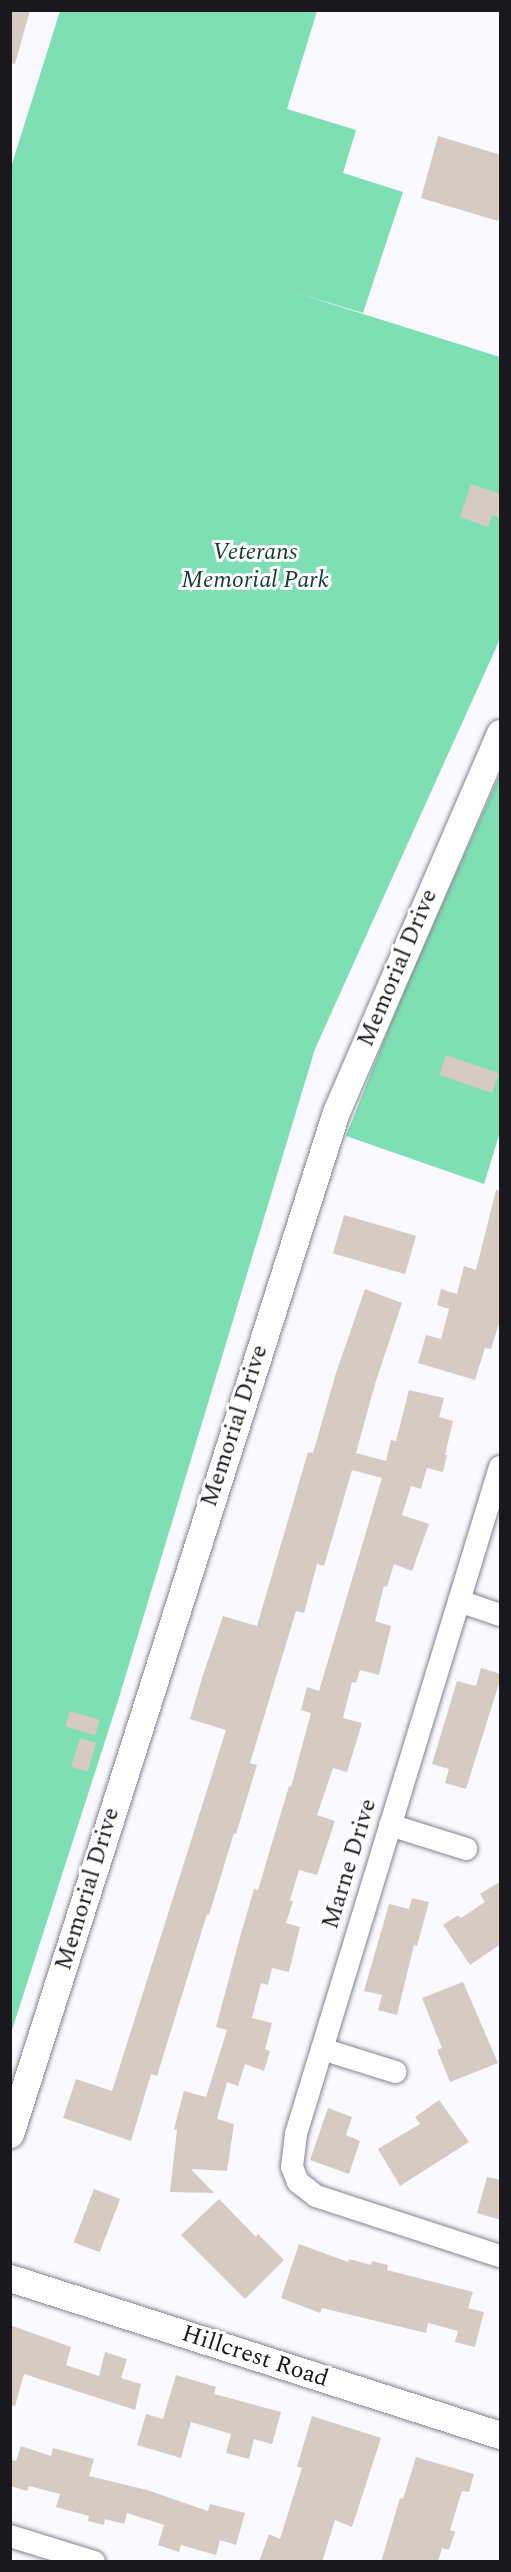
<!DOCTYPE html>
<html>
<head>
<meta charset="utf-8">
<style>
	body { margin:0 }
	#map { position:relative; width:511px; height:2572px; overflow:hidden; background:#f9f9fe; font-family:Spectral,serif }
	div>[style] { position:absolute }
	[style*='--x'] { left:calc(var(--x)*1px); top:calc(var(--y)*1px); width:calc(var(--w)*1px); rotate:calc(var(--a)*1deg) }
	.green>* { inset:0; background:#7edfb5 }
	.building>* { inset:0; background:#d6cbc3; transform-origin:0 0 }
	.roads { filter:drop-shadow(0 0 2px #85838f) drop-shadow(0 0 2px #85838f) }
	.minor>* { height:22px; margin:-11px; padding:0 11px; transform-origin:11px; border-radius:11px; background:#fff }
	.tertiary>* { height:27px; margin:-13.5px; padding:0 13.5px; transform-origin:13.5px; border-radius:13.5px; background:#fff }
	span { translate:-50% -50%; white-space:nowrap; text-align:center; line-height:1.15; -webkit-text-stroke:6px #fff; paint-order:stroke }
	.park-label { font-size:24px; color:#133e2d; font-style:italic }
	.street-label { font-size:24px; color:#19181c }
	.frame { position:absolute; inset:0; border:12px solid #19181c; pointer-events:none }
</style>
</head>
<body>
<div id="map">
	<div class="green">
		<div style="clip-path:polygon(60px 11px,317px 11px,287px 109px,356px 130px,343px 173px,403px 192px,363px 313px,290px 291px,500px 357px,500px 639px,315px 1049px,118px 1701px,11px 2033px,11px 167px)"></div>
		<div style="clip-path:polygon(500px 774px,500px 1132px,484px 1184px,346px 1136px,402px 995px)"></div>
	</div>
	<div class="building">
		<div style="clip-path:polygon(10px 10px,30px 10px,15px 64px,10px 63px)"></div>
		<div style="clip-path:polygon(438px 136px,501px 155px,501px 212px,498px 221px,421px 198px)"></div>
		<div style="clip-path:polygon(471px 484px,501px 494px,501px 518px,492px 515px,488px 527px,460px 517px)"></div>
		<div style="left:446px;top:1055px;width:56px;height:21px;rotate:19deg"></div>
		<div style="clip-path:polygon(496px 1190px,501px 1191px,501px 1317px,491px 1349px,485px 1348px,475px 1380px,418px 1363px,426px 1335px,441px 1339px,449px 1309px,437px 1305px,441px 1289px,457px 1294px,464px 1266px,476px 1270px)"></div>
		<div style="left:344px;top:1215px;width:75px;height:40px;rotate:16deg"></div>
		<div style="clip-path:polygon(365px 1289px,402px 1303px,375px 1384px,356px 1453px,386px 1461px,391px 1440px,396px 1441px,409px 1390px,444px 1398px,439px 1417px,453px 1421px,445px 1455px,447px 1455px,443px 1472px,427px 1468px,421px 1489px,411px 1486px,402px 1515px,429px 1524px,412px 1571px,394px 1564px,387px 1587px,384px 1586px,375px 1621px,391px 1626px,379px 1675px,360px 1670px,356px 1683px,352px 1682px,343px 1718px,362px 1723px,347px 1772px,333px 1768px,317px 1815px,335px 1821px,317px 1875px,299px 1870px,290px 1900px,293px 1901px,286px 1923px,300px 1927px,289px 1972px,272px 1968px,268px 1985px,261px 1983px,252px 2018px,272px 2023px,265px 2049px,270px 2051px,264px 2071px,245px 2064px,238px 2086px,227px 2082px,217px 2119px,234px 2124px,227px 2171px,191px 2169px,214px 2193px,170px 2192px,177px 2130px,174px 2129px,184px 2091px,206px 2097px,227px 2030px,216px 2027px,240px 1937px,254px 1889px,258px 1890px,289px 1786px,291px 1787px,311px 1713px,301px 1710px,307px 1687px,319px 1691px,382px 1478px,352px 1470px,324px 1566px,317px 1564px,304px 1613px,296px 1611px,250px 1763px,257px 1765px,236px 1834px,234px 1833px,209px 1915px,207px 1914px,157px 2076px,151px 2074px,131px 2141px,63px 2118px,76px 2079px,112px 2091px,226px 1730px,190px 1719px,202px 1678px,223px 1616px,257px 1626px,308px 1452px,313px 1453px,336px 1373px)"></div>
		<div style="clip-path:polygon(481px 1668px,501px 1674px,501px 1677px,466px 1789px,445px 1783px,449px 1769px,432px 1764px,457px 1681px,476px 1686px)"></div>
		<div style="left:70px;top:1711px;width:31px;height:16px;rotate:17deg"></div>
		<div style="left:80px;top:1738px;width:17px;height:30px;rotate:17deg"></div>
		<div style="clip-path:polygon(501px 1881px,501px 1944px,470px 1965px,443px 1925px,458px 1915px,461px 1918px,485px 1902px,480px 1894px)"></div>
		<div style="clip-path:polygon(412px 1898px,429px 1902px,417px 1946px,414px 1945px,397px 2015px,378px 2010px,382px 1995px,364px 1991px,389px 1904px,409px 1909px)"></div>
		<div style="clip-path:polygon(463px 1982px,498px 2063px,450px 2082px,437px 2050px,442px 2048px,422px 1998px)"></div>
		<div style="clip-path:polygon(439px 2100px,469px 2142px,400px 2186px,378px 2149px,420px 2124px,415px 2117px)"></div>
		<div style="clip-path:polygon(328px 2108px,352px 2117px,346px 2135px,360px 2141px,349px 2174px,310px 2160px)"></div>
		<div style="clip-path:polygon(487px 2177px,501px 2180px,501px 2220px,477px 2213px)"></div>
		<div style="left:94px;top:2189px;width:28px;height:57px;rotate:21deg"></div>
		<div style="clip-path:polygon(219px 2199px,256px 2237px,258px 2234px,284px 2260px,245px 2299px,181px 2235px)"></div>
		<div style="clip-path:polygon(299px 2244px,348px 2262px,349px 2259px,371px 2265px,372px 2261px,388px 2265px,387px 2270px,473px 2292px,468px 2308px,484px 2312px,475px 2347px,455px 2342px,458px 2331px,428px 2323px,426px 2333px,322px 2308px,320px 2313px,281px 2298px)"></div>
		<div style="clip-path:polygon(10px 2325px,71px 2347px,66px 2365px,99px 2376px,105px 2352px,127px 2359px,121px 2378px,141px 2384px,135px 2410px,24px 2374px,15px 2406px,10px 2405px)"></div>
		<div style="clip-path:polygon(176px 2375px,216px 2387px,214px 2394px,281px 2412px,272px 2444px,254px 2439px,249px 2459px,226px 2453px,231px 2434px,191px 2422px,181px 2458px,137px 2445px,146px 2414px,163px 2419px)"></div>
		<div style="clip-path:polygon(312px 2416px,381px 2438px,352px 2527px,335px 2520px,322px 2562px,259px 2562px,269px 2534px,280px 2539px,302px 2468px,297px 2467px)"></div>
		<div style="clip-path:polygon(21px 2446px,51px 2456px,53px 2448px,94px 2459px,89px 2476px,147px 2490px,208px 2511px,210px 2504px,245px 2513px,236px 2545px,220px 2540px,216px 2555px,181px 2545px,179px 2552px,158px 2545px,164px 2525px,127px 2513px,124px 2524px,105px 2519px,104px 2525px,88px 2521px,89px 2516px,56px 2507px,60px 2494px,29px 2486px,27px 2491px,10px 2486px,10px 2459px,16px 2461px)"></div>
		<div style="clip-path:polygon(416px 2457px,474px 2474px,469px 2492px,462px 2491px,450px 2530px,455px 2532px,449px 2550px,442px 2548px,438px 2562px,381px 2562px,400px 2498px,403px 2499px)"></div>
	</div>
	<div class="roads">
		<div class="minor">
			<div style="--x:500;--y:1467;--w:697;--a:107.01"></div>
			<div style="--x:296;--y:2134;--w:33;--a:97"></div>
			<div style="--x:292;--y:2167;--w:16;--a:68"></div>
			<div style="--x:298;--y:2182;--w:23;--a:38"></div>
			<div style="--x:316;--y:2196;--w:194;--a:18.1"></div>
			<div style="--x:459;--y:1601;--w:43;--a:18.9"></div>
			<div style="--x:390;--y:1825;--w:80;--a:17.5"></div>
			<div style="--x:322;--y:2049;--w:77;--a:17.3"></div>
			<div style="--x:10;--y:2536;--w:88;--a:17.2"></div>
		</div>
		<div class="tertiary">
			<div style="--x:10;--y:2134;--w:1073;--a:-72.31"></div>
			<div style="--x:336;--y:1112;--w:413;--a:-66.6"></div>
			<div style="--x:10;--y:2278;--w:515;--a:17.77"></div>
		</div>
	</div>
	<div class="park-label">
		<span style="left:255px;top:567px">Veterans<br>Memorial Park</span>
	</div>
	<div class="street-label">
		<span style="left:398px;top:968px;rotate:-67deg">Memorial Drive</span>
		<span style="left:235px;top:1426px;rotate:-72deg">Memorial Drive</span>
		<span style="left:350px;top:1864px;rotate:-73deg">Marne Drive</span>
		<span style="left:88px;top:1889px;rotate:-73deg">Memorial Drive</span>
		<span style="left:255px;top:2357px;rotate:18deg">Hillcrest Road</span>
	</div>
	<div class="frame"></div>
</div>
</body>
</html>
